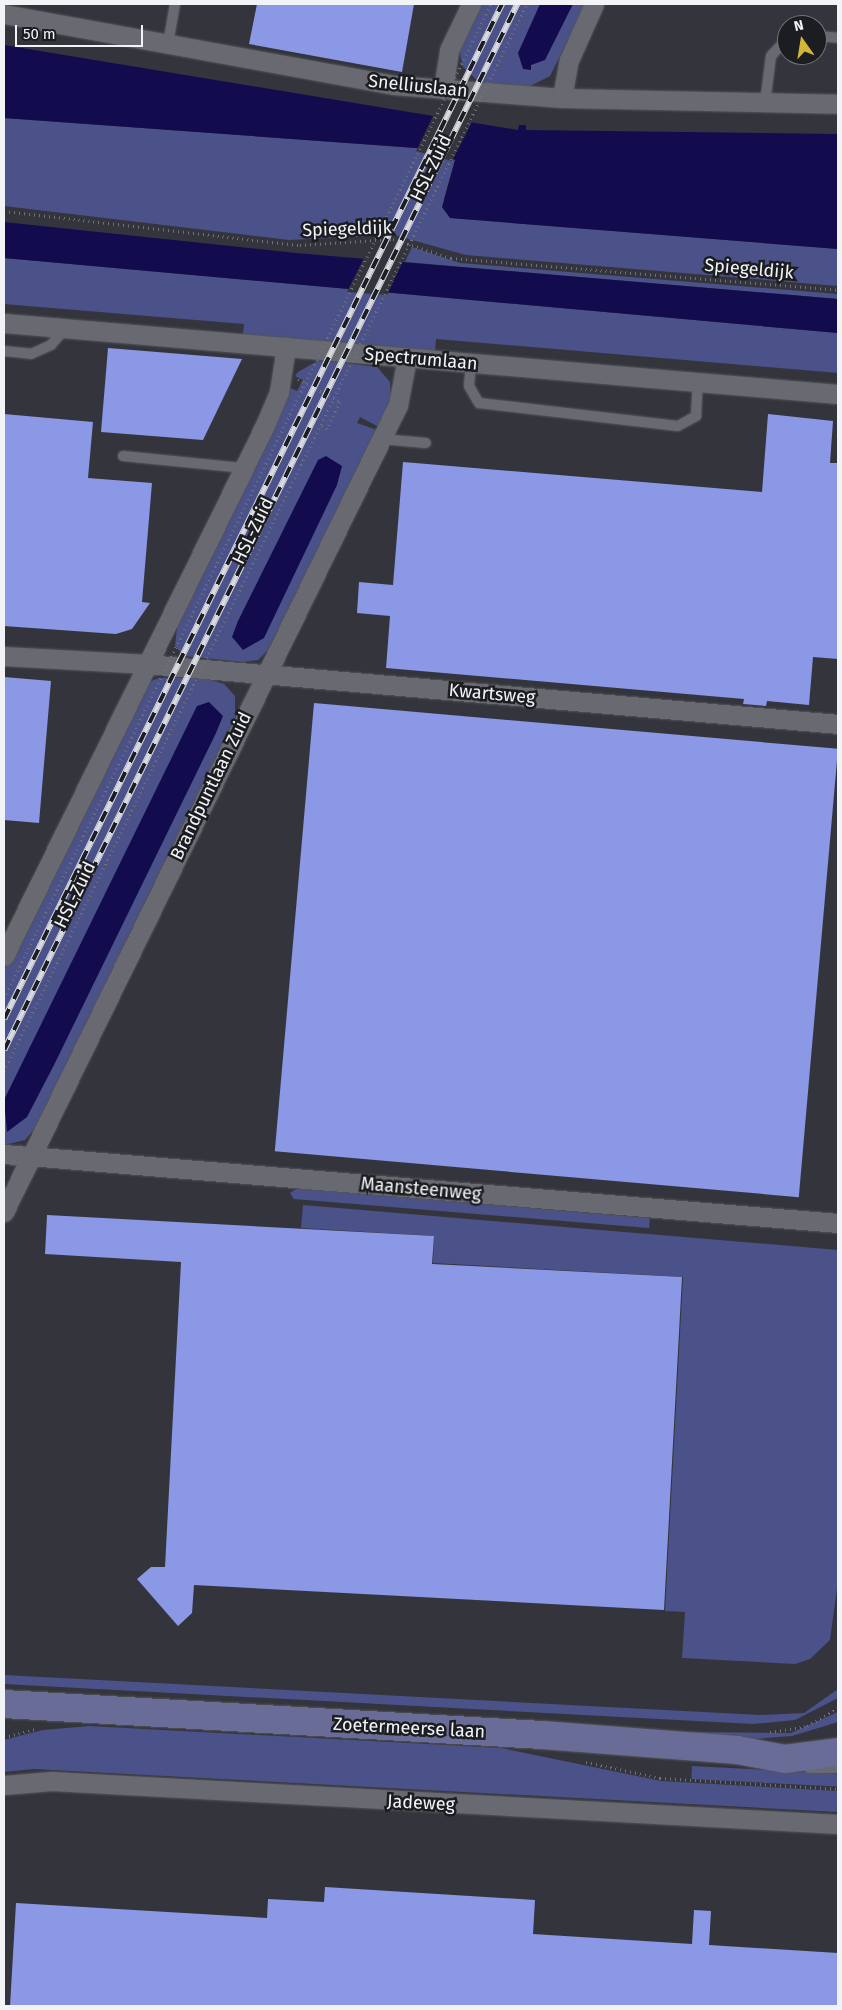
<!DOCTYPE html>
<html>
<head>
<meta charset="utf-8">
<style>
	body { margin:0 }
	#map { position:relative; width:842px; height:2010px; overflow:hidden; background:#34353c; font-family:"Fira Sans",sans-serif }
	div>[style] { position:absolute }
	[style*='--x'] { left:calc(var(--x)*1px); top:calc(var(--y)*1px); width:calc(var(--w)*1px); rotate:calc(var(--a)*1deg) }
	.green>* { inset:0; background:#4a5289; transform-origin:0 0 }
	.water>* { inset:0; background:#120c4f }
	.pier>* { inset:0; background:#34353c }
	.building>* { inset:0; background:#8b98e5; transform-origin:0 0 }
	.path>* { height:3px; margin-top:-1.5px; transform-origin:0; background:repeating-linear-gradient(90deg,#717278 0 1px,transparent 0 5px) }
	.roads { filter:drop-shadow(0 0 1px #54555a) drop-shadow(0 0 1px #54555a) }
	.lane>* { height:10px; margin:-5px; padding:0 5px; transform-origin:5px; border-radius:5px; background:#686971 }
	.street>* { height:19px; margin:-9.5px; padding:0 9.5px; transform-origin:9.5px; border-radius:9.5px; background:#686971 }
	.secondary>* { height:28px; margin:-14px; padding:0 14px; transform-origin:14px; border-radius:14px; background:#696c96 }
	.rail>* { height:5.5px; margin-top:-2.75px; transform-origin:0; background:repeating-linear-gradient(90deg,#1c1d20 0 11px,#d9dade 0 22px); box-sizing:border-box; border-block:1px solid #d9dade }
	.path-bridge>* { height:3px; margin-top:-1.5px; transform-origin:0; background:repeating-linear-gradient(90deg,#717278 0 1px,transparent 0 5px) }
	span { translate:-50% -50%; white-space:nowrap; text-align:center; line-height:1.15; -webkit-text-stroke:5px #1c1d20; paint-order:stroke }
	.street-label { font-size:18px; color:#f2f3f7 }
	.frame { position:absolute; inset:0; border:5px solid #f2f3f7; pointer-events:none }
	.north { position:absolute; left:777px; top:15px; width:50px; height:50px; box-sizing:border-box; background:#1c1d20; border:1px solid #727376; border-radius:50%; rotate:347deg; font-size:14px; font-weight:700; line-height:20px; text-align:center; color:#f2f3f7 }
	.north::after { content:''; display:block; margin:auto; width:18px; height:22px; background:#d3b635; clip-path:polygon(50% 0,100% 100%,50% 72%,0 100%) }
	.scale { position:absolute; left:15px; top:25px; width:128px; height:22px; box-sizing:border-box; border:2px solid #f2f3f7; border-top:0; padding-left:6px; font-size:15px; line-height:18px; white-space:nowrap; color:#f2f3f7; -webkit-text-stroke:4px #1c1d20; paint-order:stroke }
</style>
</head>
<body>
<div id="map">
	<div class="green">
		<div style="clip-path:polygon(480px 4px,586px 4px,550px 76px,528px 87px,480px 83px,463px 67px,459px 50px)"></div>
		<div style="clip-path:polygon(4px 118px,430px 149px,455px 160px,444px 199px,450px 218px,838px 249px,838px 286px,466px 255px,394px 235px,289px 240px,4px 206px)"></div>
		<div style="clip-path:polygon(412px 247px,460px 263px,838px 294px,838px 299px,405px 262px)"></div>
		<div style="clip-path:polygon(4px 258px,838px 333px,838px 373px,436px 339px,435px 351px,243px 335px,244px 324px,4px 304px)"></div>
		<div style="clip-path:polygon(319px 360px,377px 367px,390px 382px,391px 401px,379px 427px,360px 417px,357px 423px,377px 430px,268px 650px,258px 660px,243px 662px,184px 656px,175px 646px,178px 618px,290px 388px,297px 391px,303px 380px,295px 376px,298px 372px)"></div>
		<div style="clip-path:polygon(159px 678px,203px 678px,224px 684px,235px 696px,235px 718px,35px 1128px,25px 1140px,4px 1145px,4px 970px,138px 699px,149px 682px)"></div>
		<div style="clip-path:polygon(298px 1188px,650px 1218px,649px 1228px,294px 1199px,290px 1193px)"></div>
		<div style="clip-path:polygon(303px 1205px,838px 1250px,838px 1581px,830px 1640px,810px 1659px,795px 1664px,682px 1658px,685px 1612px,665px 1611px,683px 1277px,433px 1263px,434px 1236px,301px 1228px)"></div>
		<div style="clip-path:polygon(4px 1675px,760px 1715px,804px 1713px,838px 1689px,838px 1698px,795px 1720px,753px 1724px,4px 1684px)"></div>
		<div style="clip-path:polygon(838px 1712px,838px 1722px,792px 1736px,741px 1740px,693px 1737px,694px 1732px,791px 1733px)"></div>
		<div style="clip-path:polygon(89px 1726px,501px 1748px,661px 1781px,838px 1791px,838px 1812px,34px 1769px,4px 1772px,4px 1740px,43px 1730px)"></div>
		<div style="left:692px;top:1766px;width:146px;height:13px;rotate:3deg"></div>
	</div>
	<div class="water">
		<div style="clip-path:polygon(540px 4px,573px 4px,545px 60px,531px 65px,531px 70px,523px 69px,518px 53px)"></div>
		<div style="clip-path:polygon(4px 45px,518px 130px,519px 125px,526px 125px,526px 130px,838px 134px,838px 249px,450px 218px,442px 207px,455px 160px,430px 149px,4px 118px)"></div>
		<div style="clip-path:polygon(4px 222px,296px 253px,838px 299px,838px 333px,4px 258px)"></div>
		<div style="clip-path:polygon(326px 456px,342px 466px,337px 485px,264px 638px,243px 650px,232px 637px,238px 621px,318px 460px)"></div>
		<div style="clip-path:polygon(209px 702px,223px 716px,216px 733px,54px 1065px,27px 1117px,7px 1132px,4px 1100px,197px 706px)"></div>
	</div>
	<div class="pier">
		<div style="clip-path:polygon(434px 114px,473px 120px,452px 161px,416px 151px)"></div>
		<div style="clip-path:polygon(365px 256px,404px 259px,387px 295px,347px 292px)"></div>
	</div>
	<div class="building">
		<div style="clip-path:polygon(257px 4px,414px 4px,402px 72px,249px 44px)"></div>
		<div style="clip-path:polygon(108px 348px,242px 359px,203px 440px,101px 432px)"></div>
		<div style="clip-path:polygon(4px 414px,93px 422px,88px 478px,152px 483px,142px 602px,150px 603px,132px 629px,116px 634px,4px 626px)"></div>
		<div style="clip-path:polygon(768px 414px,833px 421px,830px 463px,838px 463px,838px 659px,813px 657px,809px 705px,767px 701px,766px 706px,743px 704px,744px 699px,386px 668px,390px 616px,357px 613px,359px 582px,393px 585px,403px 462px,762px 492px)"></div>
		<div style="clip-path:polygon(4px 677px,51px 681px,39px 823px,4px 820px)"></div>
		<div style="left:314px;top:703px;width:526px;height:450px;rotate:5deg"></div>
		<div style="clip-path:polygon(47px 1215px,434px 1236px,432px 1264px,682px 1277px,664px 1610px,194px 1585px,192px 1613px,178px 1626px,137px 1579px,151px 1567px,165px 1567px,181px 1262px,45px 1254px)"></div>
		<div style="clip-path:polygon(325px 1887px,535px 1900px,533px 1934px,692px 1944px,694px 1910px,711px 1911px,709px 1945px,838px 1953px,838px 2006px,10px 2006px,16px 1903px,267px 1918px,268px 1899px,324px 1902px)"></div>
	</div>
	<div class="path">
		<div style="--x:4;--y:211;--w:298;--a:6.6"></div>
		<div style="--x:300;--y:245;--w:93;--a:-3.7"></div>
		<div style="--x:393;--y:239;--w:61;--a:18.1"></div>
		<div style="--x:451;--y:258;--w:388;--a:4.7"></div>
		<div style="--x:298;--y:379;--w:48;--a:28.7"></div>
		<div style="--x:340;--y:402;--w:30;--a:116"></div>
		<div style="--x:327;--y:429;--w:8;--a:-150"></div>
		<div style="--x:770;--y:1732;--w:37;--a:-9"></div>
		<div style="--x:807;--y:1726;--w:36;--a:-30"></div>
		<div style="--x:4;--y:1737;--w:32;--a:-14"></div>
		<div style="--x:586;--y:1762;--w:76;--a:12.2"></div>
		<div style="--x:660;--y:1778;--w:178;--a:3.5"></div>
	</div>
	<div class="roads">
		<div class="lane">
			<div style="--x:817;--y:36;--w:21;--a:5"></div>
			<div style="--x:168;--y:44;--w:41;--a:-80.1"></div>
			<div style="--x:765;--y:103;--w:47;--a:-82.7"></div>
			<div style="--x:771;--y:56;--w:23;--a:-47"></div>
			<div style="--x:4;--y:351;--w:27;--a:6"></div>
			<div style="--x:31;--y:354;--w:22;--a:-24"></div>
			<div style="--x:51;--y:345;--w:21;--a:-49"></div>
			<div style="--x:471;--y:363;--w:23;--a:95"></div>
			<div style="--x:469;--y:386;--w:20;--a:60"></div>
			<div style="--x:479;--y:403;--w:200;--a:6.6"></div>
			<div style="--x:678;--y:426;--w:21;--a:-29"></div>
			<div style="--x:696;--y:416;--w:34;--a:-87"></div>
			<div style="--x:381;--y:439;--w:45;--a:5.1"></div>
			<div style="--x:123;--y:456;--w:122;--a:5.7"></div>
			<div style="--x:809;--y:1768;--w:29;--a:0"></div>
		</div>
		<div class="street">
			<div style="--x:4;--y:14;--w:396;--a:10.3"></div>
			<div style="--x:394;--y:85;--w:169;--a:4.4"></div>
			<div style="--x:562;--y:98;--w:276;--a:1.2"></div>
			<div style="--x:443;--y:89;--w:39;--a:-81"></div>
			<div style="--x:449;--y:50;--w:51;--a:-64.4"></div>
			<div style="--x:562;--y:98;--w:39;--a:-80"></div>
			<div style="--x:569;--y:60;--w:61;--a:-65.9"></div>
			<div style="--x:4;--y:323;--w:837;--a:4.87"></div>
			<div style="--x:4;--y:656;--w:143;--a:3.2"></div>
			<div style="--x:147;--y:664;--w:694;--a:4.96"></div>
			<div style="--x:4;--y:956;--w:592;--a:-63.82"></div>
			<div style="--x:265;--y:425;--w:36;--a:-67"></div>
			<div style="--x:279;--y:392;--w:46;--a:-81.2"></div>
			<div style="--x:4;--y:1154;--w:837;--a:4.73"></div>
			<div style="--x:4;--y:1212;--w:898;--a:-63.98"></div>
			<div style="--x:398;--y:405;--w:48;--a:-79.2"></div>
			<div style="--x:4;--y:1785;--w:48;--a:-4.8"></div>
			<div style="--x:52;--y:1781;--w:787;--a:3.13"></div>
		</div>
		<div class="secondary">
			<div style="--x:4;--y:1704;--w:539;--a:3.3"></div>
			<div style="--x:542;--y:1735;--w:196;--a:4.4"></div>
			<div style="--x:737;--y:1750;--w:49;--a:10.6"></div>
			<div style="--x:785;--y:1759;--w:53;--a:-7.5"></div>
		</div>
	</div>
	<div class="rail">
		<div style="--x:4;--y:1019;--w:1131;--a:-63.87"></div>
		<div style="--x:4;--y:1050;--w:1165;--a:-63.87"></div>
	</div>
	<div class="path-bridge">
		<div style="--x:4;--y:998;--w:1107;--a:-63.9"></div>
		<div style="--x:4;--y:1071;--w:1188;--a:-63.89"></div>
	</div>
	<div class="street-label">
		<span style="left:418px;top:86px;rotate:6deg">Snelliuslaan</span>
		<span style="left:431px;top:168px;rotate:-64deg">HSL-Zuid</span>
		<span style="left:347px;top:229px;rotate:-2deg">Spiegeldijk</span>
		<span style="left:749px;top:269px;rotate:5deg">Spiegeldijk</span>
		<span style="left:421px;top:359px;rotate:5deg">Spectrumlaan</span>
		<span style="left:253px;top:531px;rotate:-64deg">HSL-Zuid</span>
		<span style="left:492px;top:694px;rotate:5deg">Kwartsweg</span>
		<span style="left:211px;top:786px;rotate:-64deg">Brandpuntlaan Zuid</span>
		<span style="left:75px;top:895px;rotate:-64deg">HSL-Zuid</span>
		<span style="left:421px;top:1189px;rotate:5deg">Maansteenweg</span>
		<span style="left:409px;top:1728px;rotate:3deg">Zoetermeerse laan</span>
		<span style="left:421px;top:1803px;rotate:3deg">Jadeweg</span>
	</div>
	<div class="frame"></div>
	<div class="north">N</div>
	<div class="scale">50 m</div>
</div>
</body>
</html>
